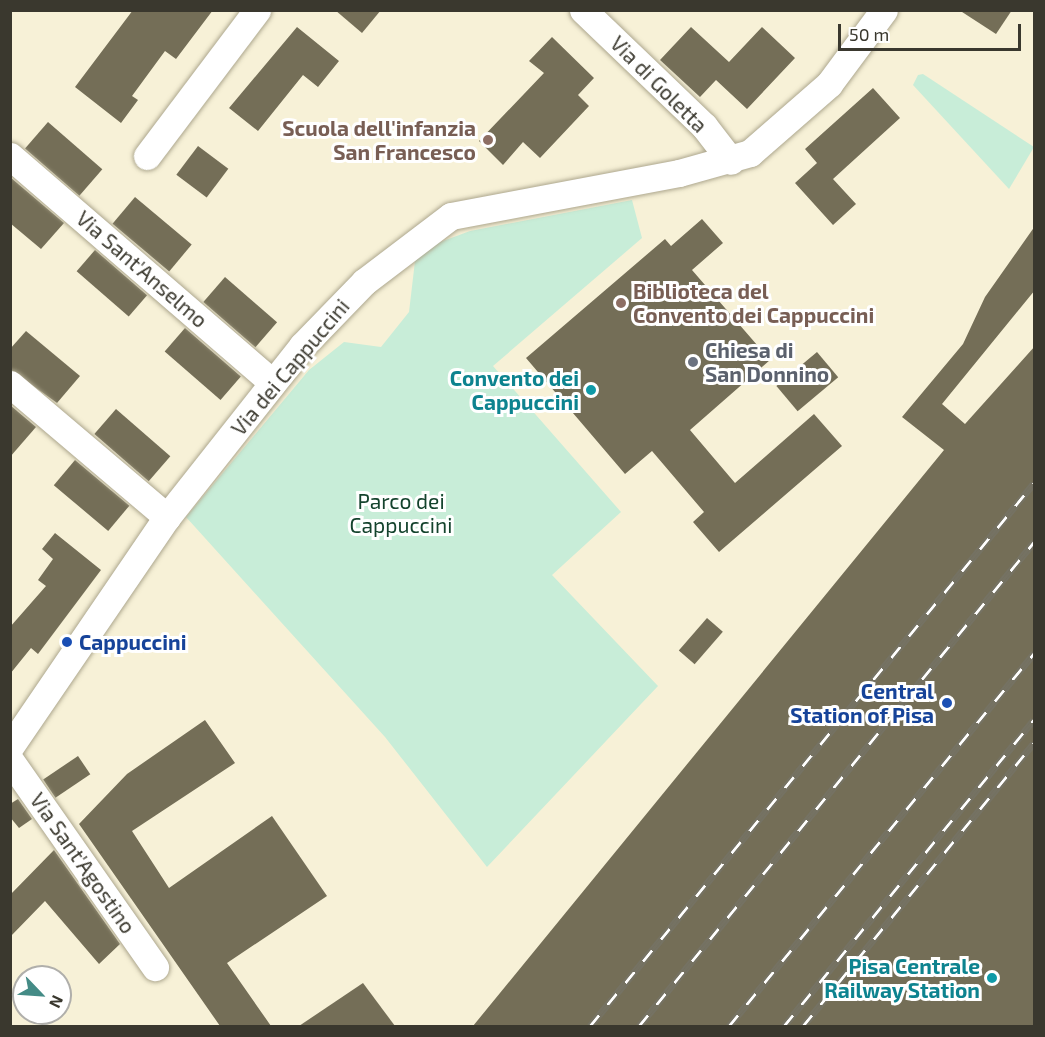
<!DOCTYPE html>
<html>
<head>
<meta charset="utf-8">
<style>
	body { margin:0 }
	#map { position:relative; width:1045px; height:1037px; overflow:hidden; background:#f7f1d7; font-family:"Exo 2",sans-serif }
	div>[style] { position:absolute }
	[style*='--x'] { left:calc(var(--x)*1px); top:calc(var(--y)*1px); width:calc(var(--w)*1px); rotate:calc(var(--a)*1deg) }
	.green>* { inset:0; background:#c8edd8 }
	.building>* { inset:0; background:#746e57; transform-origin:0 0 }
	.roads { filter:drop-shadow(0 0 2px #ada78e) drop-shadow(0 0 2px #ada78e) }
	.minor>* { height:27px; margin:-13.5px; padding:0 13.5px; transform-origin:13.5px; border-radius:13.5px; background:#fff }
	.rail>* { height:7px; margin-top:-3.5px; transform-origin:0; background:repeating-linear-gradient(90deg,#fff 0 14px,#757263 0 28px); box-sizing:border-box; border-block:2px solid #757263 }
	.dots>* { width:16px; height:16px; translate:-50% -50%; box-sizing:border-box; border:3px solid #fff; border-radius:50% }
	span { translate:-50% -50%; white-space:nowrap; text-align:center; line-height:1.15; -webkit-text-stroke:6px #fff; paint-order:stroke }
	.street-label { font-size:21px; color:#3a382e }
	.education-label { font-size:21px; color:#785e54; font-weight:700 }
	.right { translate:-100% -50%; text-align:right }
	.left { translate:0 -50%; text-align:left }
	.worship-label { font-size:21px; color:#5b616d; font-weight:700 }
	.culture-label { font-size:21px; color:#0d838f; font-weight:700 }
	.park-label { font-size:21px; color:#14432d }
	.transit-label { font-size:21px; color:#164399; font-weight:700 }
	.frame { position:absolute; inset:0; border:12px solid #3a382e; pointer-events:none }
	.north { position:absolute; left:12px; top:965px; width:60px; height:60px; box-sizing:border-box; background:#fff; border:2px solid #b0afab; border-radius:50%; rotate:115deg; font-size:16px; font-weight:700; line-height:24px; text-align:center; color:#3a382e }
	.north::after { content:''; display:block; margin:auto; width:21px; height:27px; background:#448b86; clip-path:polygon(50% 0,100% 100%,50% 72%,0 100%) }
	.scale { position:absolute; left:838px; top:24px; width:183px; height:27px; box-sizing:border-box; border:3px solid #3a382e; border-top:0; padding-left:8px; font-size:18px; line-height:21px; white-space:nowrap; color:#3a382e; -webkit-text-stroke:4px #fff; paint-order:stroke }
</style>
</head>
<body>
<div id="map">
	<div class="green">
		<div style="clip-path:polygon(923px 74px,1034px 147px,1009px 189px,913px 85px,918px 75px)"></div>
		<div style="clip-path:polygon(632px 200px,642px 238px,493px 366px,621px 512px,552px 575px,658px 686px,487px 867px,385px 737px,186px 517px,309px 370px,344px 342px,381px 347px,409px 312px,415px 261px,435px 244px,470px 231px)"></div>
	</div>
	<div class="building">
		<div style="clip-path:polygon(133px 10px,213px 10px,176px 59px,165px 51px,132px 96px,138px 100px,121px 123px,75px 87px)"></div>
		<div style="clip-path:polygon(335px 10px,381px 10px,362px 33px)"></div>
		<div style="clip-path:polygon(959px 10px,1012px 10px,996px 34px)"></div>
		<div style="clip-path:polygon(297px 27px,339px 61px,318px 87px,303px 75px,258px 131px,229px 108px)"></div>
		<div style="clip-path:polygon(691px 27px,729px 62px,762px 27px,795px 58px,747px 109px,716px 80px,700px 97px,660px 60px)"></div>
		<div style="clip-path:polygon(552px 37px,594px 78px,578px 95px,589px 106px,540px 158px,523px 142px,503px 165px,479px 141px,544px 73px,529px 61px)"></div>
		<div style="clip-path:polygon(873px 88px,900px 118px,833px 179px,856px 204px,833px 225px,795px 183px,817px 163px,805px 149px)"></div>
		<div style="left:48px;top:122px;width:72px;height:35px;rotate:41deg"></div>
		<div style="left:198px;top:146px;width:38px;height:36px;rotate:37deg"></div>
		<div style="clip-path:polygon(10px 177px,64px 223px,41px 249px,10px 223px)"></div>
		<div style="left:135px;top:197px;width:74px;height:35px;rotate:40deg"></div>
		<div style="clip-path:polygon(702px 219px,723px 243px,692px 270px,770px 360px,690px 430px,735px 483px,814px 414px,842px 446px,719px 552px,693px 522px,704px 512px,652px 451px,625px 474px,526px 358px,665px 239px,671px 246px)"></div>
		<div style="clip-path:polygon(1035px 226px,1035px 290px,942px 404px,965px 424px,1035px 346px,1035px 1026px,473px 1026px,944px 450px,902px 417px,963px 344px,985px 297px)"></div>
		<div style="left:95px;top:250px;width:69px;height:28px;rotate:41deg"></div>
		<div style="left:225px;top:277px;width:69px;height:33px;rotate:41deg"></div>
		<div style="left:185px;top:328px;width:74px;height:31px;rotate:41deg"></div>
		<div style="clip-path:polygon(26px 331px,80px 376px,57px 403px,10px 369px,10px 349px)"></div>
		<div style="left:817px;top:352px;width:33px;height:53px;rotate:50deg"></div>
		<div style="clip-path:polygon(10px 405px,36px 427px,10px 457px)"></div>
		<div style="left:116px;top:409px;width:72px;height:33px;rotate:41deg"></div>
		<div style="left:75px;top:460px;width:71px;height:33px;rotate:40deg"></div>
		<div style="clip-path:polygon(55px 533px,101px 570px,38px 654px,31px 648px,10px 674px,10px 627px,46px 586px,38px 580px,53px 559px,42px 549px)"></div>
		<div style="left:707px;top:618px;width:21px;height:43px;rotate:41deg"></div>
		<div style="clip-path:polygon(205px 720px,235px 763px,132px 831px,169px 888px,272px 816px,327px 896px,227px 963px,271px 1026px,220px 1026px,79px 824px,127px 774px)"></div>
		<div style="left:78px;top:756px;width:22px;height:42px;rotate:56deg"></div>
		<div style="clip-path:polygon(18px 799px,32px 819px,19px 828px,10px 817px,10px 804px)"></div>
		<div style="clip-path:polygon(54px 850px,120px 944px,99px 964px,45px 901px,10px 937px,10px 895px)"></div>
		<div style="clip-path:polygon(363px 983px,395px 1026px,299px 1026px)"></div>
	</div>
	<div class="roads">
		<div class="minor">
			<div style="--x:583;--y:10;--w:168;--a:43.8"></div>
			<div style="--x:704;--y:126;--w:44;--a:52.4"></div>
			<div style="--x:10;--y:156;--w:347;--a:40.8"></div>
			<div style="--x:147;--y:156;--w:183;--a:-53"></div>
			<div style="--x:10;--y:384;--w:206;--a:40.3"></div>
			<div style="--x:10;--y:747;--w:278;--a:-55.7"></div>
			<div style="--x:167;--y:517;--w:218;--a:-51.7"></div>
			<div style="--x:302;--y:346;--w:89;--a:-45.9"></div>
			<div style="--x:364;--y:282;--w:109;--a:-37.2"></div>
			<div style="--x:451;--y:216;--w:232;--a:-10.7"></div>
			<div style="--x:679;--y:173;--w:74;--a:-15.7"></div>
			<div style="--x:750;--y:153;--w:105;--a:-41.1"></div>
			<div style="--x:829;--y:84;--w:92;--a:-53.4"></div>
			<div style="--x:10;--y:760;--w:253;--a:55"></div>
		</div>
	</div>
	<div class="rail">
		<div style="--x:590;--y:1026;--w:701;--a:-50.73"></div>
		<div style="--x:639;--y:1026;--w:625;--a:-50.78"></div>
		<div style="--x:729;--y:1026;--w:482;--a:-50.7"></div>
		<div style="--x:784;--y:1026;--w:395;--a:-50.8"></div>
		<div style="--x:803;--y:1026;--w:365;--a:-50.8"></div>
	</div>
	<div class="dots">
		<div style="left:488px;top:140px;background:#8d6e63"></div>
		<div style="left:621px;top:303px;background:#8d6e63"></div>
		<div style="left:693px;top:362px;background:#6b7280"></div>
		<div style="left:591px;top:390px;background:#0f9aa8"></div>
		<div style="left:67px;top:642px;background:#1a4fb4"></div>
		<div style="left:947px;top:703px;background:#1a4fb4"></div>
		<div style="left:992px;top:978px;background:#0f9aa8"></div>
	</div>
	<div class="street-label">
		<span style="left:659px;top:84px;rotate:45deg">Via di Goletta</span>
		<span style="left:142px;top:269px;rotate:41deg">Via Sant'Anselmo</span>
		<span style="left:290px;top:367px;rotate:-50deg">Via dei Cappuccini</span>
		<span style="left:83px;top:863px;rotate:55deg">Via Sant'Agostino</span>
	</div>
	<div class="education-label">
		<span class="right" style="left:476px;top:140px">Scuola dell'infanzia<br>San Francesco</span>
		<span class="left" style="left:633px;top:303px">Biblioteca del<br>Convento dei Cappuccini</span>
	</div>
	<div class="worship-label">
		<span class="left" style="left:705px;top:362px">Chiesa di<br>San Donnino</span>
	</div>
	<div class="culture-label">
		<span class="right" style="left:579px;top:390px">Convento dei<br>Cappuccini</span>
		<span class="right" style="left:980px;top:978px">Pisa Centrale<br>Railway Station</span>
	</div>
	<div class="park-label">
		<span style="left:401px;top:513px">Parco dei<br>Cappuccini</span>
	</div>
	<div class="transit-label">
		<span class="left" style="left:79px;top:642px">Cappuccini</span>
		<span class="right" style="left:934px;top:703px">Central<br>Station of Pisa</span>
	</div>
	<div class="frame"></div>
	<div class="north">N</div>
	<div class="scale">50 m</div>
</div>
</body>
</html>
